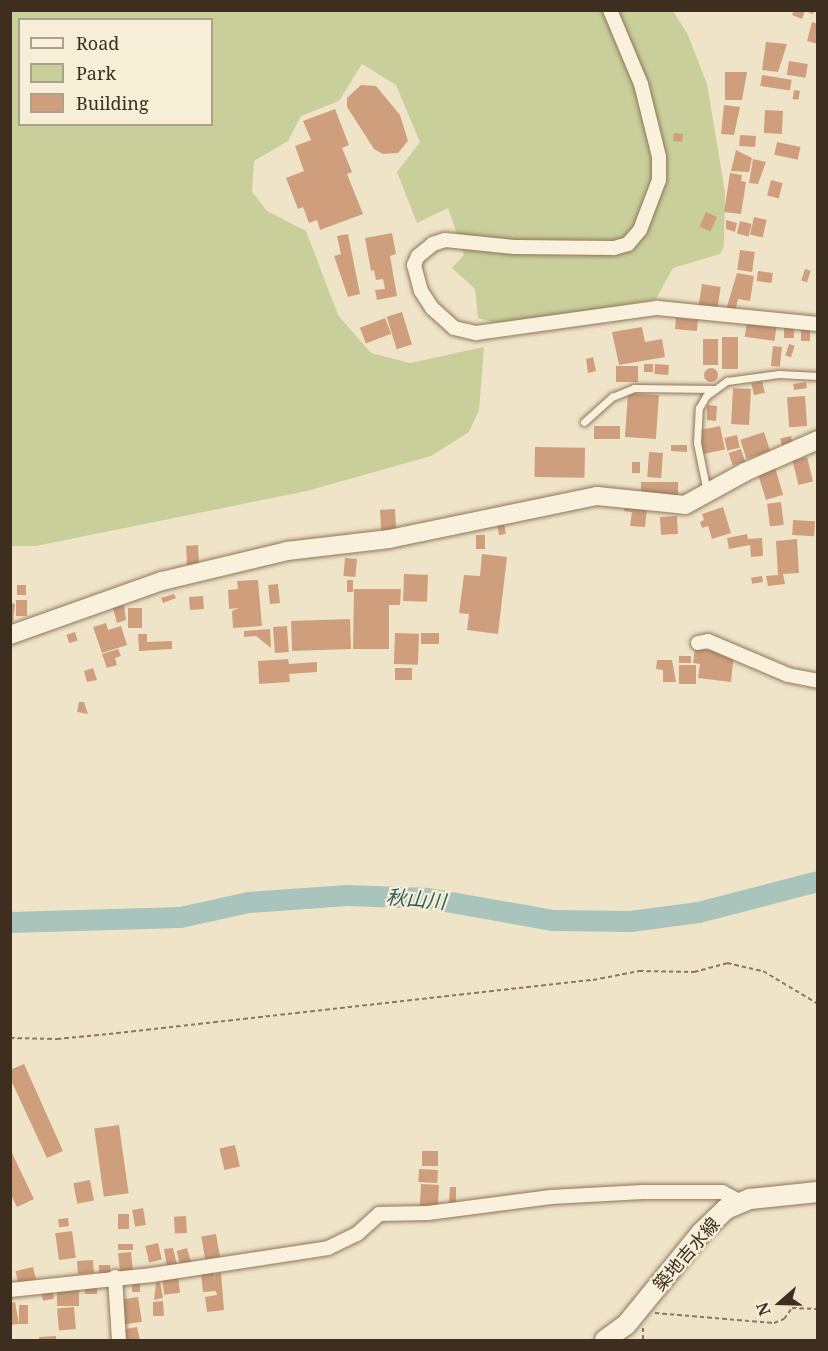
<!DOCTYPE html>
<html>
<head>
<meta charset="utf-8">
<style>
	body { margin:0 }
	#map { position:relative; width:828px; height:1351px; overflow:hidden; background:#f0e4c8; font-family:"Noto Serif","Noto Sans JP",serif }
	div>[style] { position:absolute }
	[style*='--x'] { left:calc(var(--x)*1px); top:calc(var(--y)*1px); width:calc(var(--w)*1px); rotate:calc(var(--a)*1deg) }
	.green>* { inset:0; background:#c9cf9b }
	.river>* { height:21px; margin:-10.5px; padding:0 10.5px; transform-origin:10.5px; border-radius:10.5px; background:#a9c4bc }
	.building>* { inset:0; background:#cf9f7d; transform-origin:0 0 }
	.round { border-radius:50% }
	.path>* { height:2px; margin-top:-1px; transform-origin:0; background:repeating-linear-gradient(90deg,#8d765c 0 4.5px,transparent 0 7.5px) }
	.roads { filter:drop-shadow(0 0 2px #8d765c) drop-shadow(0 0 2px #8d765c) }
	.service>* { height:7px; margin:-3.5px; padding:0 3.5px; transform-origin:3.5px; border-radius:3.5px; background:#faf1dc }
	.minor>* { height:14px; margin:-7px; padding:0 7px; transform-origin:7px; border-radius:7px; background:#faf1dc }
	.tertiary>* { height:18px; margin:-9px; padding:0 9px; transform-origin:9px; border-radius:9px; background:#faf1dc }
	.secondary>* { height:20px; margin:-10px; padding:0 10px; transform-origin:10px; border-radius:10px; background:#faf1dc }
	span { translate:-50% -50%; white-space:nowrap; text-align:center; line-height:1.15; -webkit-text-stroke:4.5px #f7eed8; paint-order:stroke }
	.street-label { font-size:18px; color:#3d2e20 }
	.water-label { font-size:20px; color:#2f5d5a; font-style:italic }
	.frame { position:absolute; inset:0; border:12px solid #3d2e20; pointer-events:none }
	.legend { position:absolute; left:18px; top:18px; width:195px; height:108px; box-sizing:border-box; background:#f7eed8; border:2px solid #ada18e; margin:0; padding:8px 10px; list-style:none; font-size:18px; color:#3d2e20 }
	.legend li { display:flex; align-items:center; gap:12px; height:30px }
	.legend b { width:30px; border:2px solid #ada18e }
	.north { position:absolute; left:750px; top:1273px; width:60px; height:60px; -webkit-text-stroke:4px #f7eed8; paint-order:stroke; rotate:250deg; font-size:16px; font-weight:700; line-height:24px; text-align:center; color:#3d2e20 }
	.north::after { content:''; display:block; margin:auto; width:21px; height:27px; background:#3d2e20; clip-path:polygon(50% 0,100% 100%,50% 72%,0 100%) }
</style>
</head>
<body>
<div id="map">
	<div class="green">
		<div style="clip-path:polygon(evenodd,10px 11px,673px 11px,687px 33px,707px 84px,725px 192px,724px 246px,720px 254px,673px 268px,656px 299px,507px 326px,478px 318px,475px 289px,452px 268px,464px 255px,448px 208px,417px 223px,397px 172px,420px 142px,396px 85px,362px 64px,339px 101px,301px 116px,288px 141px,254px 161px,252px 192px,267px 211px,306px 231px,338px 315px,371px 353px,410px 363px,484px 347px,479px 410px,469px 432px,431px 456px,307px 491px,36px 546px,11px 546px,10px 11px,20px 20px,212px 20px,212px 124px,20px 124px,20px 20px)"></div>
	</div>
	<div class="river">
		<div style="--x:10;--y:922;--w:170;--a:-1.7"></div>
		<div style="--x:180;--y:917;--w:70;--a:-12.4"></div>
		<div style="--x:248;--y:902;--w:99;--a:-4"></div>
		<div style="--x:347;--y:895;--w:81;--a:2.1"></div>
		<div style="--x:428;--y:898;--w:127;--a:10"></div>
		<div style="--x:553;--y:920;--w:77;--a:0.7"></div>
		<div style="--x:630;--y:921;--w:69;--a:-7.5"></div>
		<div style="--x:698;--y:912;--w:124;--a:-14.5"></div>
	</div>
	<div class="building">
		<div style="clip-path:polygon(794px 10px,815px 10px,813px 14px,805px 11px,802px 19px,792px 15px)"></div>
		<div style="clip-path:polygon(812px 22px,818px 24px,818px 44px,807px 41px)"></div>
		<div style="clip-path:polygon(766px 42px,787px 44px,778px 72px,762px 70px)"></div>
		<div style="left:789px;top:61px;width:19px;height:14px;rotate:9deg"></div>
		<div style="clip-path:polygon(725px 72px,747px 72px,742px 100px,725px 100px)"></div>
		<div style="left:762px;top:75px;width:30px;height:11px;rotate:9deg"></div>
		<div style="clip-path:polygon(361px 85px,376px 86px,400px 115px,408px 141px,398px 153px,383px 154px,374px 149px,347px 107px,347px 98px)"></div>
		<div style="left:794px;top:90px;width:6px;height:9px;rotate:9deg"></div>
		<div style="clip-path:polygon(724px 105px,740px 107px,734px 135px,721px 134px)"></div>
		<div style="clip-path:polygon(335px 109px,349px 145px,342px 148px,352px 172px,347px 174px,363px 214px,320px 230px,317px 220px,309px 223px,303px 207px,298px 209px,286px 178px,304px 171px,295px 146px,311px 140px,303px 121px)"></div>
		<div style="left:765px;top:110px;width:18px;height:23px;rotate:3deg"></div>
		<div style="left:674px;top:133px;width:9px;height:8px;rotate:6deg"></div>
		<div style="left:740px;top:135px;width:16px;height:11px;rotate:4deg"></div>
		<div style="left:777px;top:142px;width:24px;height:13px;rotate:12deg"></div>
		<div style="clip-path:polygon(736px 150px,752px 158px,749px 172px,731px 171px)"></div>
		<div style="clip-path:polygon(753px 159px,766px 162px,758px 184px,749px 183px)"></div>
		<div style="clip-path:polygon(730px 173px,742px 175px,741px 181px,746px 182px,741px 214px,724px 212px)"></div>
		<div style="left:771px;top:180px;width:12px;height:16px;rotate:14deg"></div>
		<div style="left:706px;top:212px;width:12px;height:16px;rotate:24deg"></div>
		<div style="left:754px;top:217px;width:13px;height:18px;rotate:13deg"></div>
		<div style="clip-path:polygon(726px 220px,737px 223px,735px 232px,726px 229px)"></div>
		<div style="left:740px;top:221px;width:12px;height:13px;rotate:14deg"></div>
		<div style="clip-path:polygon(392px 233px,396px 254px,390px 256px,397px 296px,377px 300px,375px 290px,385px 289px,383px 279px,376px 280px,374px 270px,371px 271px,365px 238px)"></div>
		<div style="clip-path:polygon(348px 234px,360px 294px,348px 297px,334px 256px,341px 254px,337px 236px)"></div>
		<div style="left:740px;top:250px;width:15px;height:20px;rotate:8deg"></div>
		<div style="left:805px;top:269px;width:6px;height:12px;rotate:18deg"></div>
		<div style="left:758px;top:271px;width:15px;height:10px;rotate:8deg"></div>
		<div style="clip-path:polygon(737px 273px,754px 276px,750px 301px,738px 299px,735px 312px,726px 310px)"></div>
		<div style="left:702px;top:284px;width:19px;height:23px;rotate:9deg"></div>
		<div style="left:402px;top:312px;width:34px;height:16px;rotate:73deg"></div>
		<div style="left:385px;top:318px;width:17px;height:27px;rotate:69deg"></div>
		<div style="left:676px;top:318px;width:22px;height:11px;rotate:5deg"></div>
		<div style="left:747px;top:321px;width:30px;height:16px;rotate:8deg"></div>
		<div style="clip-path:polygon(642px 327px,645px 342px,662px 339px,665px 357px,619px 365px,612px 332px)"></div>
		<div style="left:784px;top:327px;width:10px;height:11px"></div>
		<div style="left:801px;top:327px;width:9px;height:14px"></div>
		<div style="left:722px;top:337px;width:16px;height:32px"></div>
		<div style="left:703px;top:339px;width:15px;height:26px"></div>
		<div style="left:789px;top:344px;width:6px;height:12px;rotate:18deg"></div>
		<div style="left:773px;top:346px;width:9px;height:20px;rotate:6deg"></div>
		<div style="clip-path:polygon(593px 357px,596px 371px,588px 373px,586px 359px)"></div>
		<div style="left:644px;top:364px;width:9px;height:8px"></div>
		<div style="left:655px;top:364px;width:14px;height:10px;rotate:4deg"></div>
		<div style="left:616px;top:366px;width:22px;height:16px"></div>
		<div class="round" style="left:704px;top:368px;width:14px;height:14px"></div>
		<div style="left:762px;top:381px;width:12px;height:11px;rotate:76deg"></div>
		<div style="left:806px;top:382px;width:6px;height:13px;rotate:81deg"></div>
		<div style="left:733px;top:388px;width:18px;height:36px;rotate:3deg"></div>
		<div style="left:628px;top:393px;width:31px;height:44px;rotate:4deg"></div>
		<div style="left:805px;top:396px;width:30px;height:18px;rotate:86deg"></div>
		<div style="clip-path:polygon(707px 405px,717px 406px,716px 421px,707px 420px)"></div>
		<div style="left:594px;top:426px;width:26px;height:13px"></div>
		<div style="left:720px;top:426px;width:24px;height:22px;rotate:78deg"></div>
		<div style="left:764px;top:432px;width:20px;height:25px;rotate:72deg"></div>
		<div style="left:737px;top:435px;width:13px;height:13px;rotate:77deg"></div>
		<div style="left:791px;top:436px;width:9px;height:11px;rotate:77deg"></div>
		<div style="clip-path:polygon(671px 445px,687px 445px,687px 452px,671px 451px)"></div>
		<div style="left:535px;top:447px;width:50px;height:30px;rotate:1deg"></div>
		<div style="left:741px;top:449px;width:13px;height:13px;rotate:72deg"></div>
		<div style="left:649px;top:452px;width:14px;height:25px;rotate:4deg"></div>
		<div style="left:807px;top:457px;width:25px;height:15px;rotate:76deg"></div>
		<div style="left:632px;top:462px;width:8px;height:11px"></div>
		<div style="left:775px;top:468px;width:28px;height:18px;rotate:73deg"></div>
		<div style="left:641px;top:482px;width:37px;height:13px"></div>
		<div style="left:781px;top:502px;width:23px;height:14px;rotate:83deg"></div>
		<div style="clip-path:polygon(625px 507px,647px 509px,645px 527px,630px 526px,632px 512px,624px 511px)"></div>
		<div style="clip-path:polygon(723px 507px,731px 533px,712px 539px,708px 526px,702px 528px,700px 522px,704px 520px,702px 514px)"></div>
		<div style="left:395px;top:509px;width:21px;height:15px;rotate:87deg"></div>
		<div style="left:677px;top:516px;width:18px;height:17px;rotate:87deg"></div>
		<div style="left:793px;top:520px;width:22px;height:15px;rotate:3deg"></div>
		<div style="left:504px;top:524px;width:10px;height:7px;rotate:79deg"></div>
		<div style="clip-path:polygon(747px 534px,748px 539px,762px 538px,763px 556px,751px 557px,750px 545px,729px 549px,727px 538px)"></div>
		<div style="left:476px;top:535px;width:9px;height:14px"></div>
		<div style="clip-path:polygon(797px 539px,799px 573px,783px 574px,785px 584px,768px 586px,766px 576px,778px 575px,776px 541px)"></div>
		<div style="left:198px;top:545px;width:21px;height:12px;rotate:87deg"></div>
		<div style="clip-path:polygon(482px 554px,507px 557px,498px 634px,467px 630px,469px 614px,459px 613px,464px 575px,480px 576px)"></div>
		<div style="left:345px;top:558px;width:12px;height:18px;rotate:5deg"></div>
		<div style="left:404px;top:574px;width:24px;height:27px;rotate:2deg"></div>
		<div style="left:762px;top:576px;width:6px;height:11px;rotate:81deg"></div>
		<div style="clip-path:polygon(258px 580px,262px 626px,233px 628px,232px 611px,239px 608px,229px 609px,228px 590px,238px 589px,237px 581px)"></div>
		<div style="left:347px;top:580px;width:6px;height:12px"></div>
		<div style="left:278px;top:584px;width:19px;height:10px;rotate:84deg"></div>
		<div style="left:17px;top:585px;width:9px;height:10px"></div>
		<div style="clip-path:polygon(354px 589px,401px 589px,400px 605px,389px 605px,389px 649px,353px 649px)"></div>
		<div style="clip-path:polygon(174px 594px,176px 598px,163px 603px,161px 598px)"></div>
		<div style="left:203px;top:596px;width:13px;height:14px;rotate:86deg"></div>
		<div style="left:16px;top:600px;width:11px;height:16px"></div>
		<div style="clip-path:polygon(10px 603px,15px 604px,13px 623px,10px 622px)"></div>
		<div style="clip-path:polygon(124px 605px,126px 620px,117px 623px,113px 608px)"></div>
		<div style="left:128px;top:608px;width:14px;height:20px"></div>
		<div style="left:350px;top:619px;width:30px;height:59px;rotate:88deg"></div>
		<div style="clip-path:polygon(106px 623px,108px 630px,121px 626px,127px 645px,102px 653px,93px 627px)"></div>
		<div style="left:287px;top:626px;width:26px;height:14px;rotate:86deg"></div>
		<div style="clip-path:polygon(270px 629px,271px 648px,256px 636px,244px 637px,244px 631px)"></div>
		<div style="left:75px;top:632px;width:9px;height:9px;rotate:72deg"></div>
		<div style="left:395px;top:633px;width:24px;height:31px;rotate:2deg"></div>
		<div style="left:421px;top:633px;width:18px;height:11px"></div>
		<div style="clip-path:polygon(138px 634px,147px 634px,147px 642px,172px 641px,172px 649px,139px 651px)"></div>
		<div style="clip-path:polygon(695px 648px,734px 653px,731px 682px,698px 678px,700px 664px,693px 663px)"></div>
		<div style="clip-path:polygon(118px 649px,121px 656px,115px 658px,117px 665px,107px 668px,102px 654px)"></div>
		<div style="left:691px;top:656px;width:7px;height:12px;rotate:90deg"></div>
		<div style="clip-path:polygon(288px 659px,289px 664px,317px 662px,317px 672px,289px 674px,290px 682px,259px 684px,258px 661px)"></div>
		<div style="clip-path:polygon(657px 660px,672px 660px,676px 682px,663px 682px,663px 670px,656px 669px)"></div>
		<div style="left:679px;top:665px;width:17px;height:19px"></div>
		<div style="clip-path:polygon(93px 668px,97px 680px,87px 682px,84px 671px)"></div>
		<div style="left:395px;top:668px;width:17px;height:12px"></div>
		<div style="clip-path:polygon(79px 702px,84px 702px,88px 714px,77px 712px)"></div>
		<div style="clip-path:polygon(24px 1064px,63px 1151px,47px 1158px,10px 1078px,10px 1070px)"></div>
		<div style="left:119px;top:1125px;width:69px;height:25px;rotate:82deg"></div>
		<div style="left:235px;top:1145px;width:22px;height:16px;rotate:77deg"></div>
		<div style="clip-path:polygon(10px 1149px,34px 1199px,17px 1207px,10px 1193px)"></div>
		<div style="left:422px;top:1151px;width:16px;height:15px"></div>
		<div style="left:419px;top:1169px;width:19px;height:13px;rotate:3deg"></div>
		<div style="left:90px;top:1180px;width:21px;height:17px;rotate:79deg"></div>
		<div style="left:421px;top:1184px;width:18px;height:26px;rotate:3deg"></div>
		<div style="clip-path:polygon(450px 1187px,456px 1187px,456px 1204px,449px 1204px)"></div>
		<div style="left:143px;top:1208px;width:17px;height:11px;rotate:80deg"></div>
		<div style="left:118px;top:1214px;width:11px;height:15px"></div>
		<div style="left:186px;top:1216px;width:17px;height:12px;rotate:87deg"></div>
		<div style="left:68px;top:1218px;width:8px;height:10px;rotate:83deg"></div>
		<div style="left:72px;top:1231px;width:27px;height:17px;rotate:82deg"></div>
		<div style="left:216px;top:1234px;width:23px;height:15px;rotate:80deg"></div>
		<div style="left:158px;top:1243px;width:17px;height:13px;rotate:77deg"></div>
		<div style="left:133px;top:1244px;width:6px;height:15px;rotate:90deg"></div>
		<div style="clip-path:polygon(173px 1248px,177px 1265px,167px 1267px,164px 1249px)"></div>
		<div style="left:187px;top:1248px;width:15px;height:11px;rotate:74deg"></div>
		<div style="left:131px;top:1252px;width:19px;height:13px;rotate:84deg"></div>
		<div style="left:93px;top:1260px;width:13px;height:16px;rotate:86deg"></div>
		<div style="left:99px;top:1265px;width:11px;height:8px"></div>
		<div style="left:33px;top:1267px;width:12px;height:18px;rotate:76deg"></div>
		<div style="clip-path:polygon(214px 1272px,215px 1281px,215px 1274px,221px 1273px,224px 1310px,207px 1312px,205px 1297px,217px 1295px,216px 1291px,203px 1292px,201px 1274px)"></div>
		<div style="left:178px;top:1276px;width:17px;height:16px;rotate:83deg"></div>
		<div style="clip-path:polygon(160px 1282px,163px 1298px,154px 1300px,156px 1283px)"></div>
		<div style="left:132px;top:1283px;width:8px;height:9px"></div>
		<div style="left:57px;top:1285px;width:22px;height:21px"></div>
		<div style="left:85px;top:1286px;width:12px;height:8px"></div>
		<div style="left:52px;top:1288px;width:11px;height:11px;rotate:80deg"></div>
		<div style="left:138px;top:1297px;width:25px;height:18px;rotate:81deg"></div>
		<div style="clip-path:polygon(163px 1301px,164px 1316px,153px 1316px,153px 1302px)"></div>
		<div style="clip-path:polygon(15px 1302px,19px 1324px,10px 1325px,10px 1303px)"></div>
		<div style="left:19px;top:1305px;width:9px;height:19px"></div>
		<div style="left:74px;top:1307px;width:22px;height:17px;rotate:85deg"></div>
		<div style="clip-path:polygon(137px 1327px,140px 1340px,123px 1340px,121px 1330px)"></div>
		<div style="clip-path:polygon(56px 1336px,56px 1340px,39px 1340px,39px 1337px)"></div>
	</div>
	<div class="path">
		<div style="--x:10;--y:1038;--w:47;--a:1.2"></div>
		<div style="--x:57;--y:1039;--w:52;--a:-5.5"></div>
		<div style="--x:109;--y:1034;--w:487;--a:-6.4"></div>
		<div style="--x:593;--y:980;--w:47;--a:-11.1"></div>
		<div style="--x:639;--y:971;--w:55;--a:1"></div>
		<div style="--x:694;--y:972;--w:34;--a:-15"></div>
		<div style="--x:727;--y:963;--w:37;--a:13"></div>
		<div style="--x:763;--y:971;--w:64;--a:31"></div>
		<div style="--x:655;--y:1313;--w:119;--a:4.8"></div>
		<div style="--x:774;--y:1323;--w:11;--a:-22"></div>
		<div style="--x:784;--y:1319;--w:14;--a:-54"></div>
		<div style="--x:792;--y:1308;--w:26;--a:2"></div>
		<div style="--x:643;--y:1328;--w:12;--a:90"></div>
	</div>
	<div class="roads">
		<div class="service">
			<div style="--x:584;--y:422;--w:38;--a:-42"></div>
			<div style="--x:612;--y:397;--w:24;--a:-22"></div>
			<div style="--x:634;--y:388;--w:81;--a:0.7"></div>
			<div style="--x:707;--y:492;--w:50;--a:-101.5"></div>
			<div style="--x:697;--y:443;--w:35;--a:-87"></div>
			<div style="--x:699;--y:408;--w:14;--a:-60"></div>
			<div style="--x:706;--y:396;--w:26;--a:-36"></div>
			<div style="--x:727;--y:381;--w:52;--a:-7.7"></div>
			<div style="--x:779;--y:374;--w:39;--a:3"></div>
		</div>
		<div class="minor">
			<div style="--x:610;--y:10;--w:80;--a:67.3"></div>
			<div style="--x:641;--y:84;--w:75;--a:76.1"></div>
			<div style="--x:659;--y:157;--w:23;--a:90"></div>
			<div style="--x:659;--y:180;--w:53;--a:110.8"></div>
			<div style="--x:640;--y:230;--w:18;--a:131"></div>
			<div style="--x:628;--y:244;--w:15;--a:164"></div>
			<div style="--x:614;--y:248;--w:100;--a:-179.4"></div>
			<div style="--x:514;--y:247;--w:69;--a:-174.2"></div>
			<div style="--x:445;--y:240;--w:13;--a:162"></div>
			<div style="--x:433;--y:244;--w:19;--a:141"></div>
			<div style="--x:418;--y:256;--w:10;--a:114"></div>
			<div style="--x:414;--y:265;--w:27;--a:75"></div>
			<div style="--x:421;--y:291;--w:20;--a:57"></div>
			<div style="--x:432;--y:308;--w:30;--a:42"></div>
			<div style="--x:454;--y:328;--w:23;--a:13"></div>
			<div style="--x:476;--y:333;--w:183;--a:-7.9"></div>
			<div style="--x:657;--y:308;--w:162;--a:5.7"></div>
			<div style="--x:698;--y:643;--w:10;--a:-11"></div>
			<div style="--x:708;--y:641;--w:87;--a:23"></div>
			<div style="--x:788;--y:675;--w:31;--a:11"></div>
			<div style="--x:115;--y:1277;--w:63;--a:86.4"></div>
			<div style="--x:10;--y:1290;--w:143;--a:-6"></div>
			<div style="--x:152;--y:1275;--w:178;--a:-8.7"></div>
			<div style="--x:328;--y:1248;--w:32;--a:-26"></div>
			<div style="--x:357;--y:1234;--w:30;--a:-42"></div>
			<div style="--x:379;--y:1214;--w:49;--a:-1.2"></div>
			<div style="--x:428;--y:1213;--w:124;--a:-7.4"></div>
			<div style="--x:551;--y:1197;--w:92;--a:-3.1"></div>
			<div style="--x:643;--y:1192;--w:79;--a:0"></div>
			<div style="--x:722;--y:1192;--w:21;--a:28"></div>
		</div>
		<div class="tertiary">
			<div style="--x:10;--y:635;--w:161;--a:-19.6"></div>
			<div style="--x:162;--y:581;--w:129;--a:-13.5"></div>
			<div style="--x:287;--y:551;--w:103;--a:-6.7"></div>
			<div style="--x:389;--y:539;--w:212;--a:-11.7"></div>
			<div style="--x:597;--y:496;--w:88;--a:5.8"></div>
			<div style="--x:685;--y:505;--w:68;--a:-28.8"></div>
			<div style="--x:745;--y:472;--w:80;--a:-23.7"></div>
		</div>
		<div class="secondary">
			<div style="--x:605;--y:1340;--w:26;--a:-36"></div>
			<div style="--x:626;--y:1325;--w:119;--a:-50.8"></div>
			<div style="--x:701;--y:1233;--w:35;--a:-44"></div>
			<div style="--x:726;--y:1209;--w:26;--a:-23"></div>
			<div style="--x:750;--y:1199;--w:68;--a:-5.9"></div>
		</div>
	</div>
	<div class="street-label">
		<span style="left:686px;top:1254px;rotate:-49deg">築地吉水線</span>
	</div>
	<div class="water-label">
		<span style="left:416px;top:899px;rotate:5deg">秋山川</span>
	</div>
	<div class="frame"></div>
	<ul class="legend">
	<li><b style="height:8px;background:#faf1dc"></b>Road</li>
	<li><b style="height:16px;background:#c9cf9b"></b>Park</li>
	<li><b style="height:16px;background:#cf9f7d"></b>Building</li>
	</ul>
	<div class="north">N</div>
</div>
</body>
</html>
